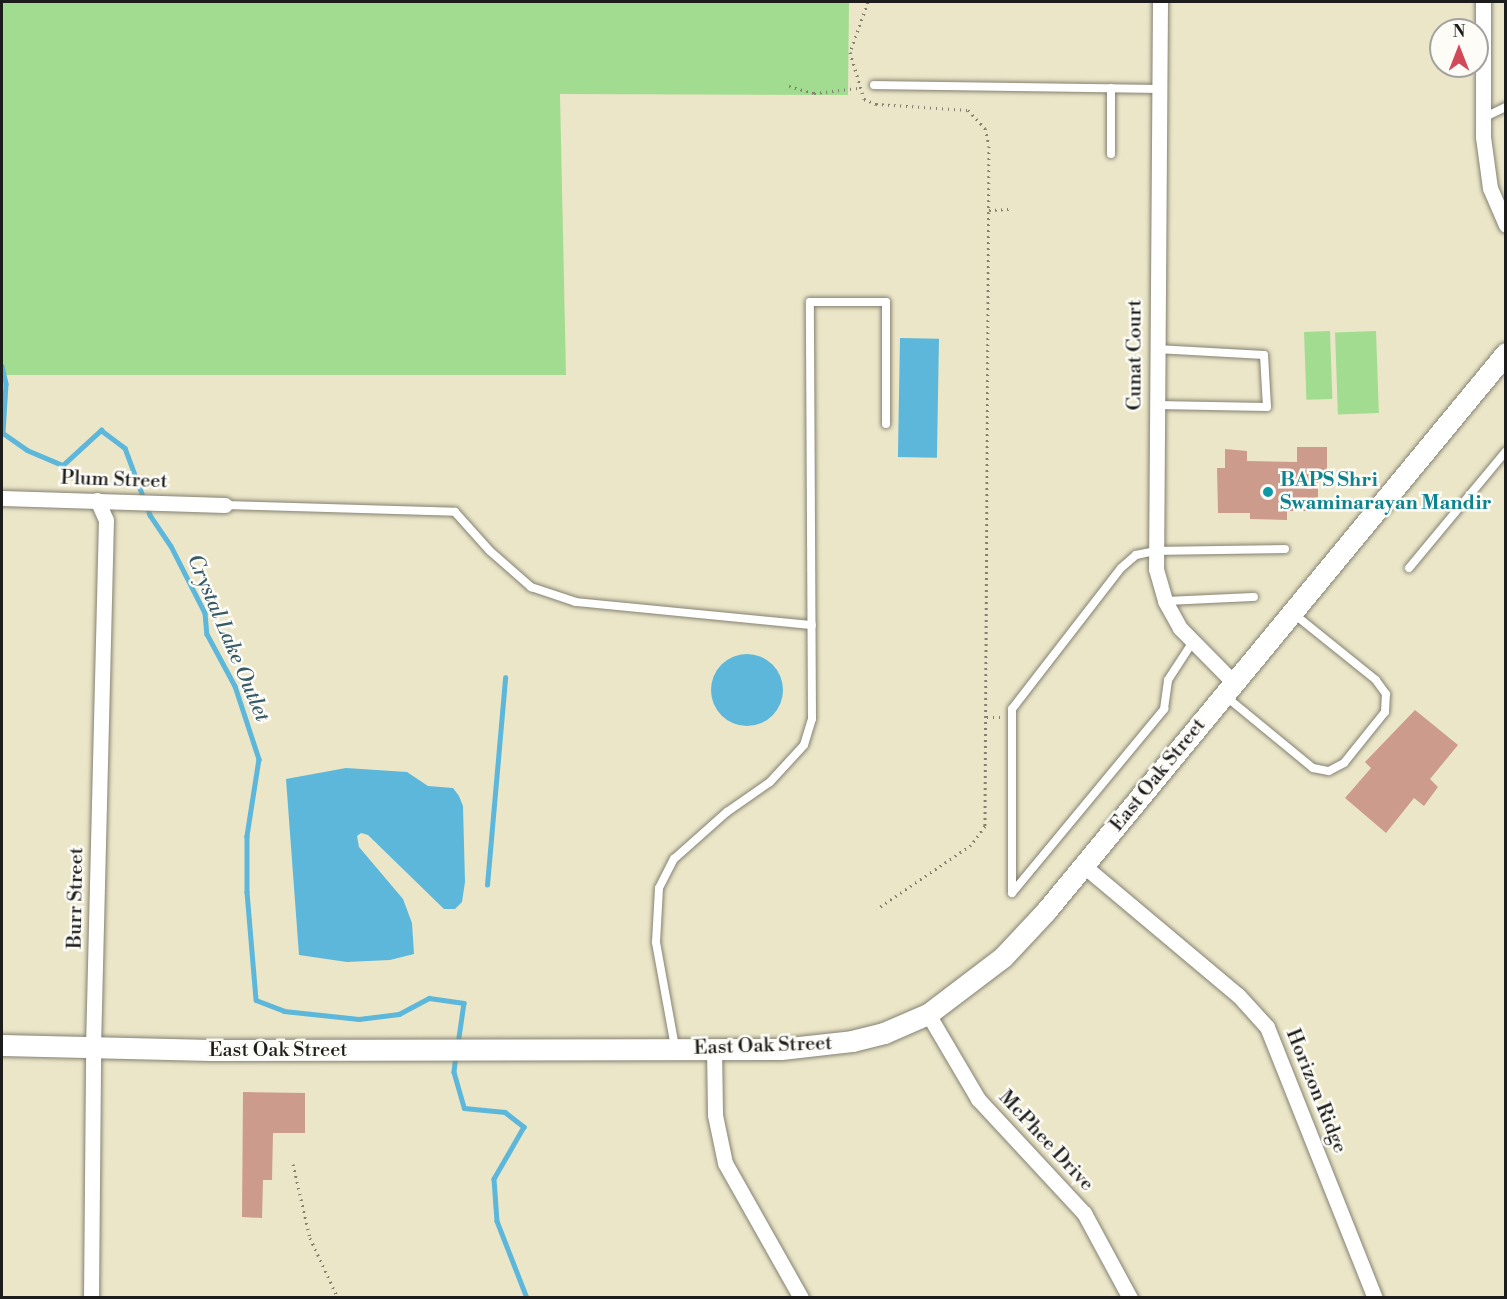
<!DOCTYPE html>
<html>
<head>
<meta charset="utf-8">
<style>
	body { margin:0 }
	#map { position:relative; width:1507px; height:1299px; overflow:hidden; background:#ebe6c8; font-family:"Libre Bodoni",serif }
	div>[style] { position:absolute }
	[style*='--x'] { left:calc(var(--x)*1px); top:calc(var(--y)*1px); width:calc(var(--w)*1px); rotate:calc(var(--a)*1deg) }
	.green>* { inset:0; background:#a2dc90; transform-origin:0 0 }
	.water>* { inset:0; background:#5cb7da; transform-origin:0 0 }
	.round { border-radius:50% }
	.stream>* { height:4.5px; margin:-2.25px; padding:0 2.25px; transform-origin:2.25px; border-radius:2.25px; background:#5cb7da }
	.building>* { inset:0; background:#cc9b8c }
	.path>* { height:3px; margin-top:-1.5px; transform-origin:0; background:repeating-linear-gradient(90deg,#848172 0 1.5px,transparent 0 6px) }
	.roads { filter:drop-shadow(0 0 2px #848172) drop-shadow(0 0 2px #848172) }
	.lane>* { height:8px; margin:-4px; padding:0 4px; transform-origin:4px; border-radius:4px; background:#fff }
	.street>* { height:15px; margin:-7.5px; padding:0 7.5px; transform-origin:7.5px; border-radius:7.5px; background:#fff }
	.secondary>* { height:21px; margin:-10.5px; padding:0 10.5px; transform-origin:10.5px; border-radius:10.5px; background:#fff }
	.dots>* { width:16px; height:16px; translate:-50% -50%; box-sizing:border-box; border:3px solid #fdfcf7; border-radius:50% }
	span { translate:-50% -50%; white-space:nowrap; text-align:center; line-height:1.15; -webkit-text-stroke:5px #fdfcf7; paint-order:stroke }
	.street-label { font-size:20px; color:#1c1c1c }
	.culture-label { font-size:20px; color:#0d838f; font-weight:700 }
	.left { translate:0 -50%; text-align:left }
	.water-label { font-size:21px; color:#365a68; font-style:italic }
	.frame { position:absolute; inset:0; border:3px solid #1c1c1c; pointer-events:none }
	.north { position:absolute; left:1429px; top:18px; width:60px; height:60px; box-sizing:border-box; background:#fdfcf7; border:2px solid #a3a29f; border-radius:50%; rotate:0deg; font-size:16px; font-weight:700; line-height:24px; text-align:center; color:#1c1c1c }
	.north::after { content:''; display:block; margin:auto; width:21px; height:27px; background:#d1495b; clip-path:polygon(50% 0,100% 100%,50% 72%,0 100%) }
</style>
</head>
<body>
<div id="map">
	<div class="green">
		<div style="clip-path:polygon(2px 2px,849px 2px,848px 95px,560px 94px,566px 375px,2px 375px)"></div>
		<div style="left:1330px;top:331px;width:68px;height:26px;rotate:88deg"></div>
		<div style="left:1376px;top:331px;width:82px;height:41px;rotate:88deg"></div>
	</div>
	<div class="water">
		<div style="left:900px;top:338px;width:39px;height:119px;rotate:1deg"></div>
		<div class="round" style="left:711px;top:654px;width:72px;height:72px"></div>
		<div style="clip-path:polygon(346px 768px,407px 772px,428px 786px,453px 788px,459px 796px,463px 806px,465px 882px,462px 902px,455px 909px,444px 909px,368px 835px,361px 833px,357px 836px,359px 847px,403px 899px,412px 923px,414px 954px,390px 960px,347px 962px,299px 955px,286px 779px)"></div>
	</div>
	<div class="stream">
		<div style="--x:2;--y:366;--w:18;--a:77"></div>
		<div style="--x:6;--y:384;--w:49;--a:93.5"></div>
		<div style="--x:3;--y:433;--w:29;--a:35"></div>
		<div style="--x:27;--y:450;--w:39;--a:23"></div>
		<div style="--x:63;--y:465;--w:52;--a:-42.6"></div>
		<div style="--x:101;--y:430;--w:30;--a:37"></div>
		<div style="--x:125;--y:448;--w:72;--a:69.5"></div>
		<div style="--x:150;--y:515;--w:37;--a:56"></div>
		<div style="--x:171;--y:546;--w:75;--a:63.1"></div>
		<div style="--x:205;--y:613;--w:21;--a:85"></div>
		<div style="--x:207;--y:634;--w:59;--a:61.7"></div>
		<div style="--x:235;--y:686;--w:77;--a:71.8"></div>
		<div style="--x:259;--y:759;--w:78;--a:98.9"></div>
		<div style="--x:247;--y:836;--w:56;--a:90"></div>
		<div style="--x:247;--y:892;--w:108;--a:85.2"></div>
		<div style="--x:256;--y:1000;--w:30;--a:21"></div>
		<div style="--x:284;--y:1011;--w:75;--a:6.1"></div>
		<div style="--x:359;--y:1019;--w:40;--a:-7.1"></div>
		<div style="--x:399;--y:1014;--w:34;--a:-28"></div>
		<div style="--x:429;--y:998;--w:35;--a:8"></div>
		<div style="--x:464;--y:1003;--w:41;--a:98.3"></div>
		<div style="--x:487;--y:885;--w:208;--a:-85"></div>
		<div style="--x:456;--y:1055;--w:17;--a:97"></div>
		<div style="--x:454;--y:1072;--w:37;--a:74"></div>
		<div style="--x:464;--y:1108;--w:41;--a:5.6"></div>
		<div style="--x:505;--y:1112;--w:24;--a:38"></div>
		<div style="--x:524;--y:1127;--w:60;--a:120"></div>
		<div style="--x:494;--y:1179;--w:42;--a:85.9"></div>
		<div style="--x:497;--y:1221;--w:83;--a:68.7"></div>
	</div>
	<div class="building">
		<div style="clip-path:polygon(1297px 447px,1327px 447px,1327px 473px,1318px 472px,1318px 511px,1287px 511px,1287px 520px,1250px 519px,1250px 513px,1218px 513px,1217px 468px,1225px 468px,1225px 449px,1247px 451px,1247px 461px,1297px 462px)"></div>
		<div style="clip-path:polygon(1415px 710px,1458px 745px,1430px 779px,1438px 787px,1424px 806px,1414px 798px,1386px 833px,1345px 798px,1371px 768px,1365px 762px)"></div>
		<div style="clip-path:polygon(243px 1092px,305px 1093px,305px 1133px,273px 1133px,272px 1180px,263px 1180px,262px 1218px,242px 1217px)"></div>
	</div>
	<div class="path">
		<div style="--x:868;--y:2;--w:53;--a:109.8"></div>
		<div style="--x:850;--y:52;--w:49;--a:73.4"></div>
		<div style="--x:864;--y:99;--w:13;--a:23"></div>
		<div style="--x:876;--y:104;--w:92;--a:3.7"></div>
		<div style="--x:968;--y:110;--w:25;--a:47"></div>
		<div style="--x:985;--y:128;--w:18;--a:77"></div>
		<div style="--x:989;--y:146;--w:680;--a:90.34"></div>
		<div style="--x:985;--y:826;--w:24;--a:126"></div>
		<div style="--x:971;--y:845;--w:114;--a:145.8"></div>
		<div style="--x:789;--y:86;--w:26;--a:16"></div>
		<div style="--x:814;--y:93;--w:44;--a:-6.5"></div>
		<div style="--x:989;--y:210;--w:22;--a:-3"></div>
		<div style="--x:987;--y:717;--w:13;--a:0"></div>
		<div style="--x:293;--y:1164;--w:76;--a:77.1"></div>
		<div style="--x:310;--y:1238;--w:66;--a:65"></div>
	</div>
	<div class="roads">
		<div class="lane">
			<div style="--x:874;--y:85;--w:283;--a:0.8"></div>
			<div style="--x:1111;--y:88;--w:66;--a:90"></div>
			<div style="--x:1483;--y:118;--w:25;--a:-26"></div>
			<div style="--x:1156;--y:405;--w:111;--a:1"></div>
			<div style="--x:1267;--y:407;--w:52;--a:-93.3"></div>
			<div style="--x:1264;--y:355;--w:108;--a:-176.8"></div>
			<div style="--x:225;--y:505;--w:230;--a:1.7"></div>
			<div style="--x:455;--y:512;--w:52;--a:48.1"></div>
			<div style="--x:490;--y:551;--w:55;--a:41.3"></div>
			<div style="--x:531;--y:587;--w:47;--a:18.4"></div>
			<div style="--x:576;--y:602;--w:237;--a:5.6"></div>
			<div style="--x:1409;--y:568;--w:152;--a:-50.3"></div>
			<div style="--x:1165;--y:601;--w:89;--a:-2.6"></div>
			<div style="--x:1224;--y:695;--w:115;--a:39.4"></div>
			<div style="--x:1313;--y:768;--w:16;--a:11"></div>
			<div style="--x:1329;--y:771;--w:17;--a:-28"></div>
			<div style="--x:1344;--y:763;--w:65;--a:-51.2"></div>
			<div style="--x:1385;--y:712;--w:18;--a:-87"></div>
			<div style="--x:1386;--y:694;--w:17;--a:-126"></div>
			<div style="--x:1376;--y:680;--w:105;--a:-141.2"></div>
			<div style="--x:1012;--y:893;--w:184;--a:-90"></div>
			<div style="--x:1012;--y:709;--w:178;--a:-52.3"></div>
			<div style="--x:1121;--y:568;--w:20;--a:-41"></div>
			<div style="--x:1136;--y:555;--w:19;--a:-12"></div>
			<div style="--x:1155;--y:551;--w:130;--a:-0.9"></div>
			<div style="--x:1012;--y:893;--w:239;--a:-50.4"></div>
			<div style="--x:1164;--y:709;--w:29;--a:-82"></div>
			<div style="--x:1168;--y:680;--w:44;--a:-57"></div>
			<div style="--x:675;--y:1047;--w:107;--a:-100.3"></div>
			<div style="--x:656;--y:942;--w:54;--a:-86.8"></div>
			<div style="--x:659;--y:888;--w:33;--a:-63"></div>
			<div style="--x:674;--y:859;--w:71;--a:-41.6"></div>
			<div style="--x:727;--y:812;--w:52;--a:-34.9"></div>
			<div style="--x:770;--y:782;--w:50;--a:-47.4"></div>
			<div style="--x:804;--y:745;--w:27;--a:-73"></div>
			<div style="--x:812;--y:719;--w:417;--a:-90.3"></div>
			<div style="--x:810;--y:302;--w:76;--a:0"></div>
			<div style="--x:886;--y:302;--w:122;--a:90"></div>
		</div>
		<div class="street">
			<div style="--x:1160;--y:2;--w:567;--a:90.4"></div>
			<div style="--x:1156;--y:569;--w:33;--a:74"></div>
			<div style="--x:1165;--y:601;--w:31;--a:61"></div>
			<div style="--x:1180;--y:628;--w:76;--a:45.5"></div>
			<div style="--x:1483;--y:2;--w:135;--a:90"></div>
			<div style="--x:1483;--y:137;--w:51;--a:82.2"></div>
			<div style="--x:1490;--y:188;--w:40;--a:66.6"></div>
			<div style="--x:2;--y:498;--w:223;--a:1.8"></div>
			<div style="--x:1084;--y:866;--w:201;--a:40"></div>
			<div style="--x:1238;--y:995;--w:43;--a:47.8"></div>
			<div style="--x:1267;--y:1027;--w:292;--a:68.3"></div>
			<div style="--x:928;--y:1014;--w:99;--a:59.5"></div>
			<div style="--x:978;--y:1099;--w:156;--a:47.1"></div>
			<div style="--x:1084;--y:1213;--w:97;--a:61.6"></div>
			<div style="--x:714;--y:1048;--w:67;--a:89.1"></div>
			<div style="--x:715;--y:1115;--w:49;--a:78.2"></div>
			<div style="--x:725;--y:1163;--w:155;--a:60.6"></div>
			<div style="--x:91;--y:1298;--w:251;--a:-89.5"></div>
			<div style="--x:93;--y:1047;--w:527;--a:-88.59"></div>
			<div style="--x:106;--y:520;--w:22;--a:-114"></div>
		</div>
		<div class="secondary">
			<div style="--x:2;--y:1045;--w:209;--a:1.4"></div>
			<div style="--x:211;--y:1050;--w:570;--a:-0.1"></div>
			<div style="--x:781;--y:1049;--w:71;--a:-6.4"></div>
			<div style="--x:852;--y:1041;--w:33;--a:-14"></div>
			<div style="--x:884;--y:1033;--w:48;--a:-23.4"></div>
			<div style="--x:928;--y:1014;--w:94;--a:-37.2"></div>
			<div style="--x:1003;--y:957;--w:63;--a:-46.9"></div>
			<div style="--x:1046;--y:911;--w:723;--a:-50.5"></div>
		</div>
	</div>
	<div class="dots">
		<div style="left:1268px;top:492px;background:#0f9aa8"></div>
	</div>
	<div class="street-label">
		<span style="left:1135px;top:355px;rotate:-90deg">Cunat Court</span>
		<span style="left:114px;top:480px;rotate:2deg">Plum Street</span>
		<span style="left:1158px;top:775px;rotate:-51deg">East Oak Street</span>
		<span style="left:76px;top:898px;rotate:-89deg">Burr Street</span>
		<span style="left:763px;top:1046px;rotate:-2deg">East Oak Street</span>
		<span style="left:278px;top:1050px">East Oak Street</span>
		<span style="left:1316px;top:1091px;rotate:68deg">Horizon Ridge</span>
		<span style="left:1046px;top:1141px;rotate:47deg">McPhee Drive</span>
	</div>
	<div class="culture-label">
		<span class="left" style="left:1280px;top:492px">BAPS Shri<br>Swaminarayan Mandir</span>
	</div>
	<div class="water-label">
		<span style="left:228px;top:638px;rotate:67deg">Crystal Lake Outlet</span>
	</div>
	<div class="frame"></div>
	<div class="north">N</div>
</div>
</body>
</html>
